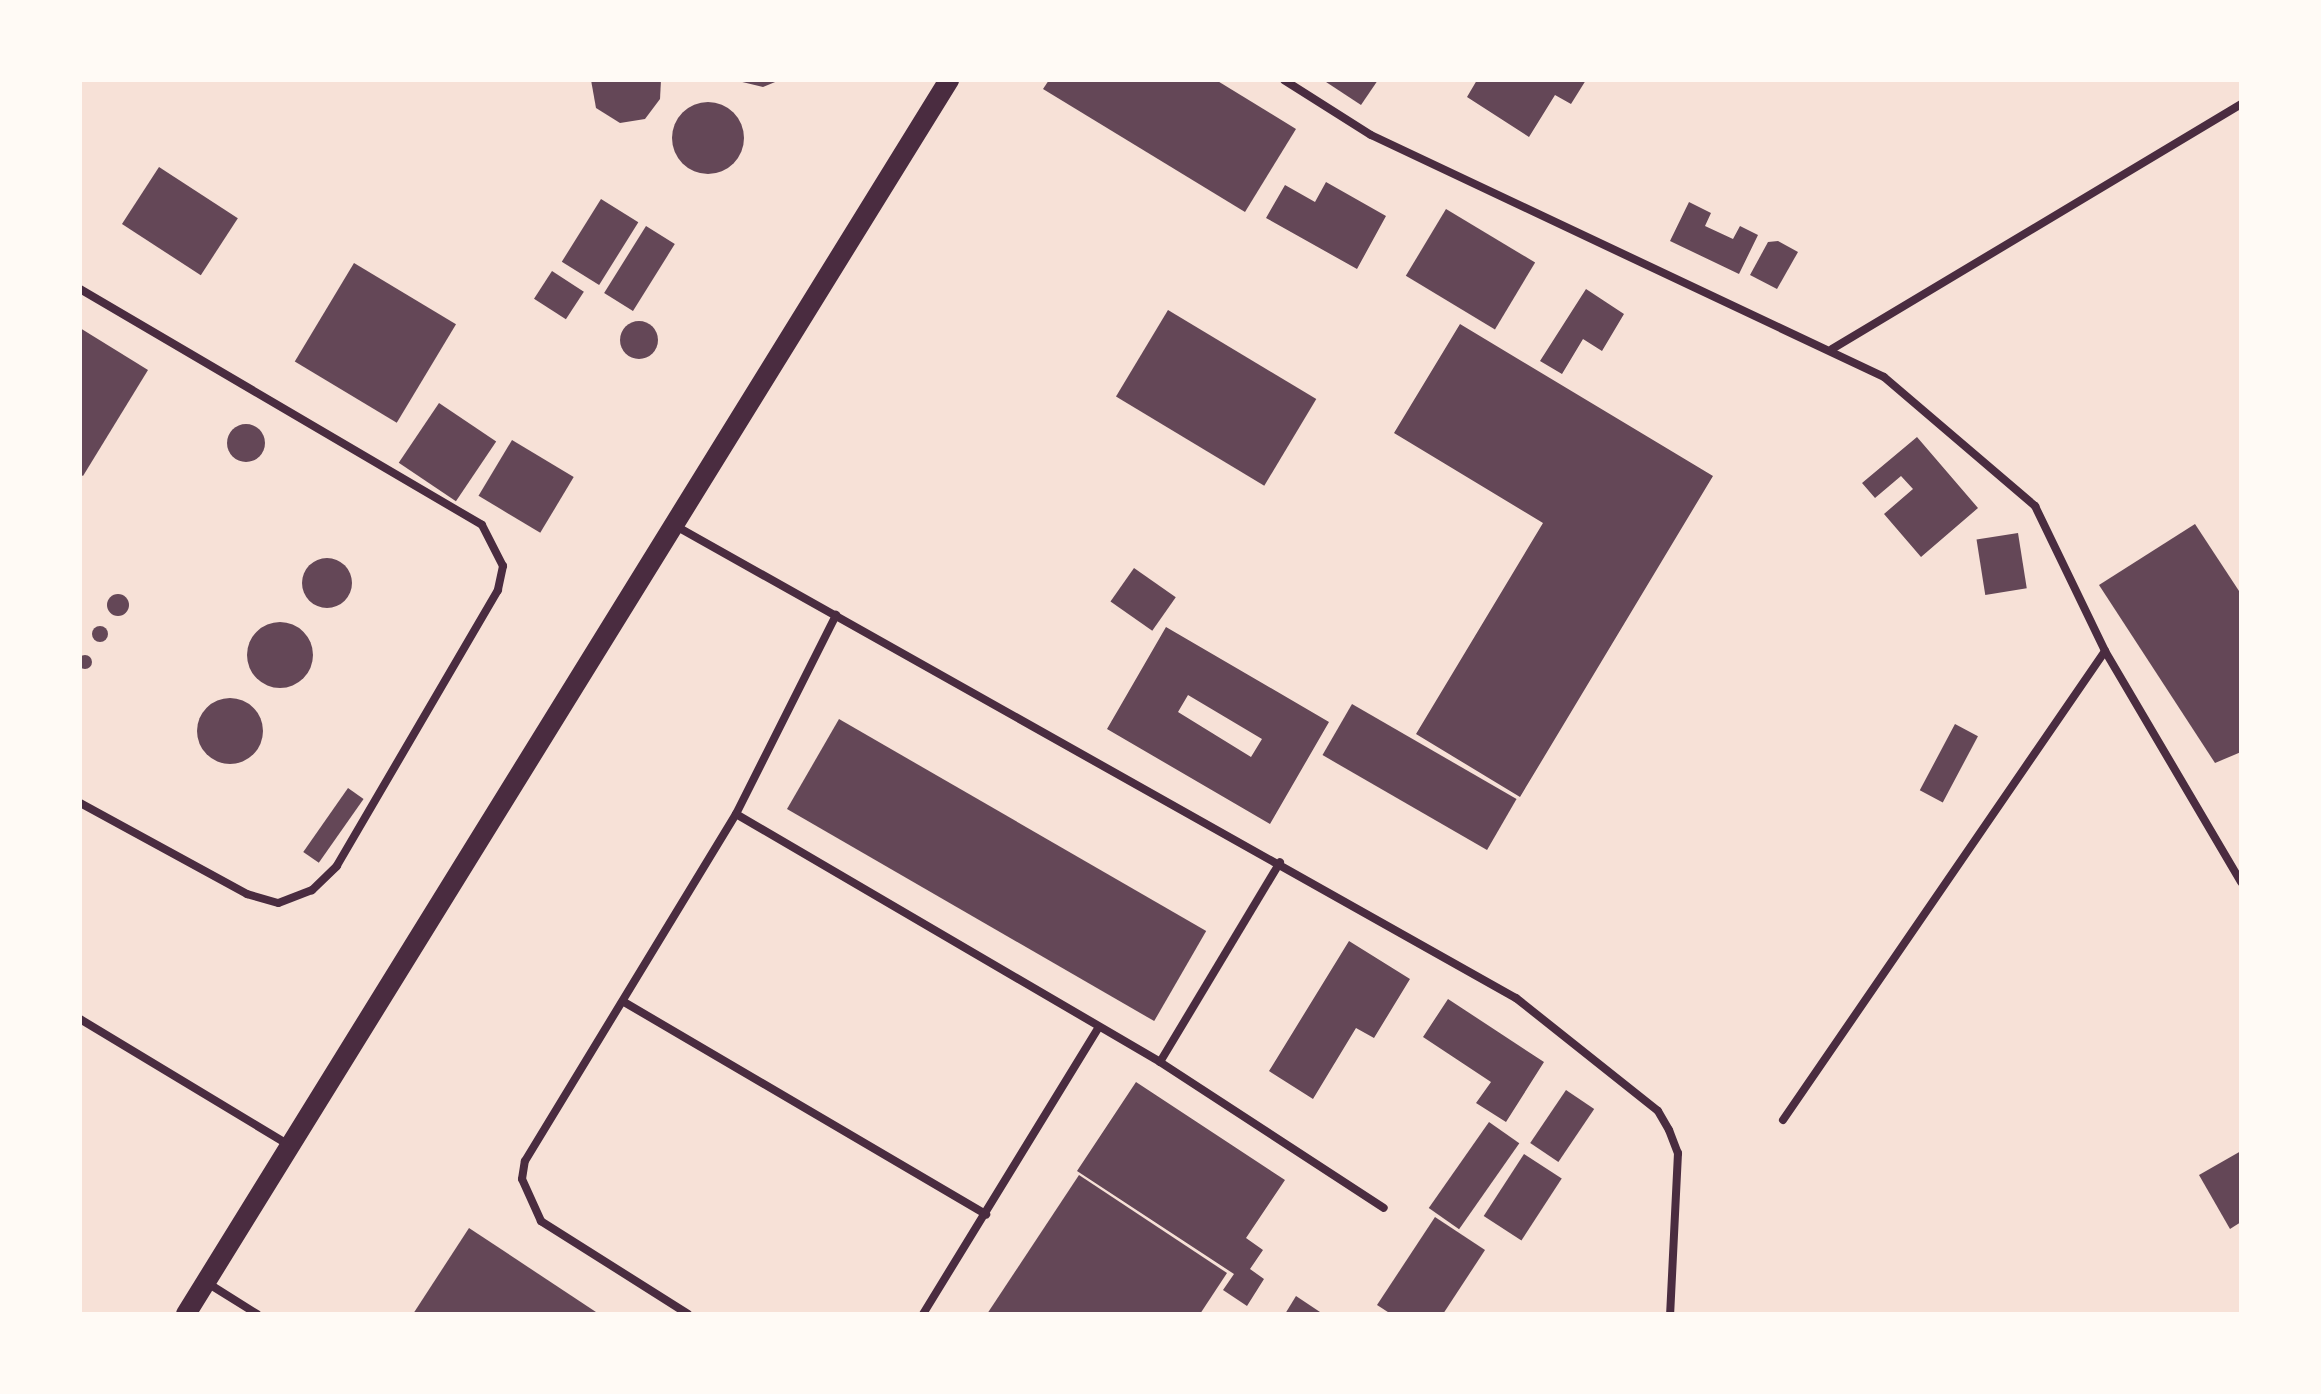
<!DOCTYPE html>
<html>
<head>
<meta charset="utf-8">
<style>
	body { margin:0 }
	#map { position:relative; width:2321px; height:1394px; overflow:hidden; background:#f7e1d7; font-family:"DM Sans",sans-serif }
	div>[style] { position:absolute }
	[style*='--x'] { left:calc(var(--x)*1px); top:calc(var(--y)*1px); width:calc(var(--w)*1px); rotate:calc(var(--a)*1deg) }
	.building>* { inset:0; background:#644757; transform-origin:0 0 }
	.round { border-radius:50% }
	.service>* { height:8px; margin:-4px; padding:0 4px; transform-origin:4px; border-radius:4px; background:#4a2c40 }
	.secondary>* { height:20px; margin:-10px; padding:0 10px; transform-origin:10px; border-radius:10px; background:#4a2c40 }
	span { translate:-50% -50%; white-space:nowrap; text-align:center; line-height:1.15; -webkit-text-stroke:8px #fffaf5; paint-order:stroke }
	.frame { position:absolute; inset:0; border:82px solid #fffaf5; pointer-events:none }
</style>
</head>
<body>
<div id="map">
	<div class="building">
		<div style="clip-path:polygon(591px 80px,661px 80px,660px 99px,645px 119px,620px 123px,596px 108px)"></div>
		<div style="clip-path:polygon(734px 80px,780px 80px,763px 87px)"></div>
		<div style="clip-path:polygon(1049px 80px,1216px 80px,1296px 129px,1245px 212px,1043px 89px)"></div>
		<div style="clip-path:polygon(1323px 80px,1378px 80px,1361px 105px)"></div>
		<div style="clip-path:polygon(1477px 80px,1586px 80px,1571px 104px,1555px 95px,1529px 137px,1467px 97px)"></div>
		<div class="round" style="left:672px;top:102px;width:72px;height:72px"></div>
		<div style="left:159px;top:167px;width:94px;height:68px;rotate:33deg"></div>
		<div style="clip-path:polygon(1326px 182px,1386px 216px,1357px 269px,1266px 218px,1285px 185px,1315px 202px)"></div>
		<div style="left:601px;top:199px;width:44px;height:74px;rotate:32deg"></div>
		<div style="clip-path:polygon(1689px 202px,1711px 213px,1705px 226px,1733px 239px,1740px 226px,1758px 235px,1739px 274px,1670px 241px)"></div>
		<div style="left:1446px;top:209px;width:104px;height:78px;rotate:31deg"></div>
		<div style="left:646px;top:226px;width:34px;height:79px;rotate:32deg"></div>
		<div style="clip-path:polygon(1778px 241px,1798px 252px,1777px 289px,1750px 275px,1768px 242px)"></div>
		<div style="left:354px;top:263px;width:119px;height:115px;rotate:31deg"></div>
		<div style="left:552px;top:271px;width:38px;height:33px;rotate:33deg"></div>
		<div style="clip-path:polygon(1586px 289px,1624px 314px,1602px 351px,1583px 339px,1562px 374px,1540px 361px)"></div>
		<div style="left:1168px;top:310px;width:173px;height:101px;rotate:31deg"></div>
		<div class="round" style="left:620px;top:321px;width:38px;height:38px"></div>
		<div style="clip-path:polygon(1460px 324px,1713px 476px,1520px 797px,1416px 734px,1543px 523px,1394px 433px)"></div>
		<div style="clip-path:polygon(80px 328px,148px 370px,83px 476px,80px 474px)"></div>
		<div style="left:439px;top:403px;width:69px;height:72px;rotate:34deg"></div>
		<div class="round" style="left:227px;top:424px;width:38px;height:38px"></div>
		<div style="clip-path:polygon(1917px 437px,1978px 508px,1921px 557px,1884px 514px,1913px 489px,1901px 476px,1875px 498px,1862px 483px)"></div>
		<div style="left:512px;top:440px;width:72px;height:65px;rotate:31deg"></div>
		<div style="clip-path:polygon(2195px 524px,2241px 594px,2241px 752px,2215px 763px,2099px 585px)"></div>
		<div style="left:2018px;top:533px;width:56px;height:42px;rotate:81deg"></div>
		<div class="round" style="left:302px;top:558px;width:50px;height:50px"></div>
		<div style="left:1134px;top:568px;width:51px;height:41px;rotate:35deg"></div>
		<div class="round" style="left:107px;top:594px;width:22px;height:22px"></div>
		<div class="round" style="left:247px;top:622px;width:66px;height:66px"></div>
		<div class="round" style="left:92px;top:626px;width:16px;height:16px"></div>
		<div style="clip-path:polygon(evenodd,1166px 627px,1329px 722px,1270px 824px,1107px 729px,1166px 627px,1188px 695px,1262px 739px,1251px 757px,1178px 712px,1188px 695px)"></div>
		<div class="round" style="left:78px;top:655px;width:14px;height:14px"></div>
		<div class="round" style="left:197px;top:698px;width:66px;height:66px"></div>
		<div style="left:1352px;top:704px;width:190px;height:59px;rotate:30deg"></div>
		<div style="left:839px;top:719px;width:424px;height:104px;rotate:30deg"></div>
		<div style="left:1955px;top:724px;width:26px;height:75px;rotate:28deg"></div>
		<div style="left:348px;top:788px;width:19px;height:78px;rotate:35deg"></div>
		<div style="clip-path:polygon(1349px 941px,1410px 979px,1374px 1038px,1356px 1028px,1313px 1099px,1269px 1071px)"></div>
		<div style="clip-path:polygon(1448px 999px,1544px 1062px,1506px 1122px,1476px 1103px,1491px 1082px,1423px 1037px)"></div>
		<div style="clip-path:polygon(1136px 1082px,1285px 1180px,1246px 1238px,1263px 1250px,1250px 1269px,1264px 1279px,1247px 1306px,1223px 1290px,1234px 1274px,1077px 1171px)"></div>
		<div style="left:1566px;top:1090px;width:34px;height:64px;rotate:34deg"></div>
		<div style="left:1489px;top:1122px;width:37px;height:105px;rotate:35deg"></div>
		<div style="clip-path:polygon(2241px 1151px,2241px 1222px,2230px 1229px,2199px 1175px)"></div>
		<div style="left:1524px;top:1154px;width:45px;height:74px;rotate:33deg"></div>
		<div style="clip-path:polygon(1079px 1175px,1227px 1273px,1200px 1314px,987px 1314px)"></div>
		<div style="clip-path:polygon(1435px 1217px,1485px 1250px,1443px 1314px,1391px 1314px,1377px 1305px)"></div>
		<div style="clip-path:polygon(469px 1228px,599px 1314px,413px 1314px)"></div>
		<div style="clip-path:polygon(1296px 1296px,1323px 1314px,1285px 1314px)"></div>
	</div>
	<div class="service">
		<div style="--x:1284;--y:80;--w:103;--a:32.3"></div>
		<div style="--x:1371;--y:135;--w:567;--a:25.25"></div>
		<div style="--x:1884;--y:377;--w:199;--a:40.5"></div>
		<div style="--x:2035;--y:506;--w:161;--a:64.2"></div>
		<div style="--x:2105;--y:651;--w:268;--a:59.5"></div>
		<div style="--x:80;--y:289;--w:466;--a:30.4"></div>
		<div style="--x:482;--y:525;--w:46;--a:62.9"></div>
		<div style="--x:503;--y:566;--w:25;--a:102"></div>
		<div style="--x:498;--y:590;--w:320;--a:120.3"></div>
		<div style="--x:337;--y:866;--w:35;--a:136"></div>
		<div style="--x:312;--y:890;--w:36;--a:159"></div>
		<div style="--x:278;--y:903;--w:32;--a:-164"></div>
		<div style="--x:247;--y:894;--w:190;--a:-151.4"></div>
		<div style="--x:1832;--y:349;--w:477;--a:-30.9"></div>
		<div style="--x:674;--y:525;--w:966;--a:29.33"></div>
		<div style="--x:1516;--y:998;--w:181;--a:38.5"></div>
		<div style="--x:1658;--y:1111;--w:22;--a:60"></div>
		<div style="--x:1669;--y:1130;--w:25;--a:69"></div>
		<div style="--x:1678;--y:1153;--w:161;--a:92.8"></div>
		<div style="--x:736;--y:814;--w:491;--a:30.3"></div>
		<div style="--x:1160;--y:1062;--w:267;--a:33.1"></div>
		<div style="--x:624;--y:1002;--w:420;--a:30.4"></div>
		<div style="--x:80;--y:1019;--w:242;--a:31.1"></div>
		<div style="--x:1160;--y:1062;--w:233;--a:-59"></div>
		<div style="--x:1783;--y:1120;--w:569;--a:-55.53"></div>
		<div style="--x:209;--y:1284;--w:57;--a:32"></div>
		<div style="--x:688;--y:1314;--w:174;--a:-147.7"></div>
		<div style="--x:541;--y:1221;--w:46;--a:-114.3"></div>
		<div style="--x:522;--y:1179;--w:18;--a:-81"></div>
		<div style="--x:525;--y:1161;--w:406;--a:-58.7"></div>
		<div style="--x:736;--y:814;--w:223;--a:-63.3"></div>
		<div style="--x:923;--y:1314;--w:335;--a:-58.5"></div>
	</div>
	<div class="secondary">
		<div style="--x:186;--y:1314;--w:1451;--a:-58.27"></div>
	</div>
	<div class="frame"></div>
</div>
</body>
</html>
